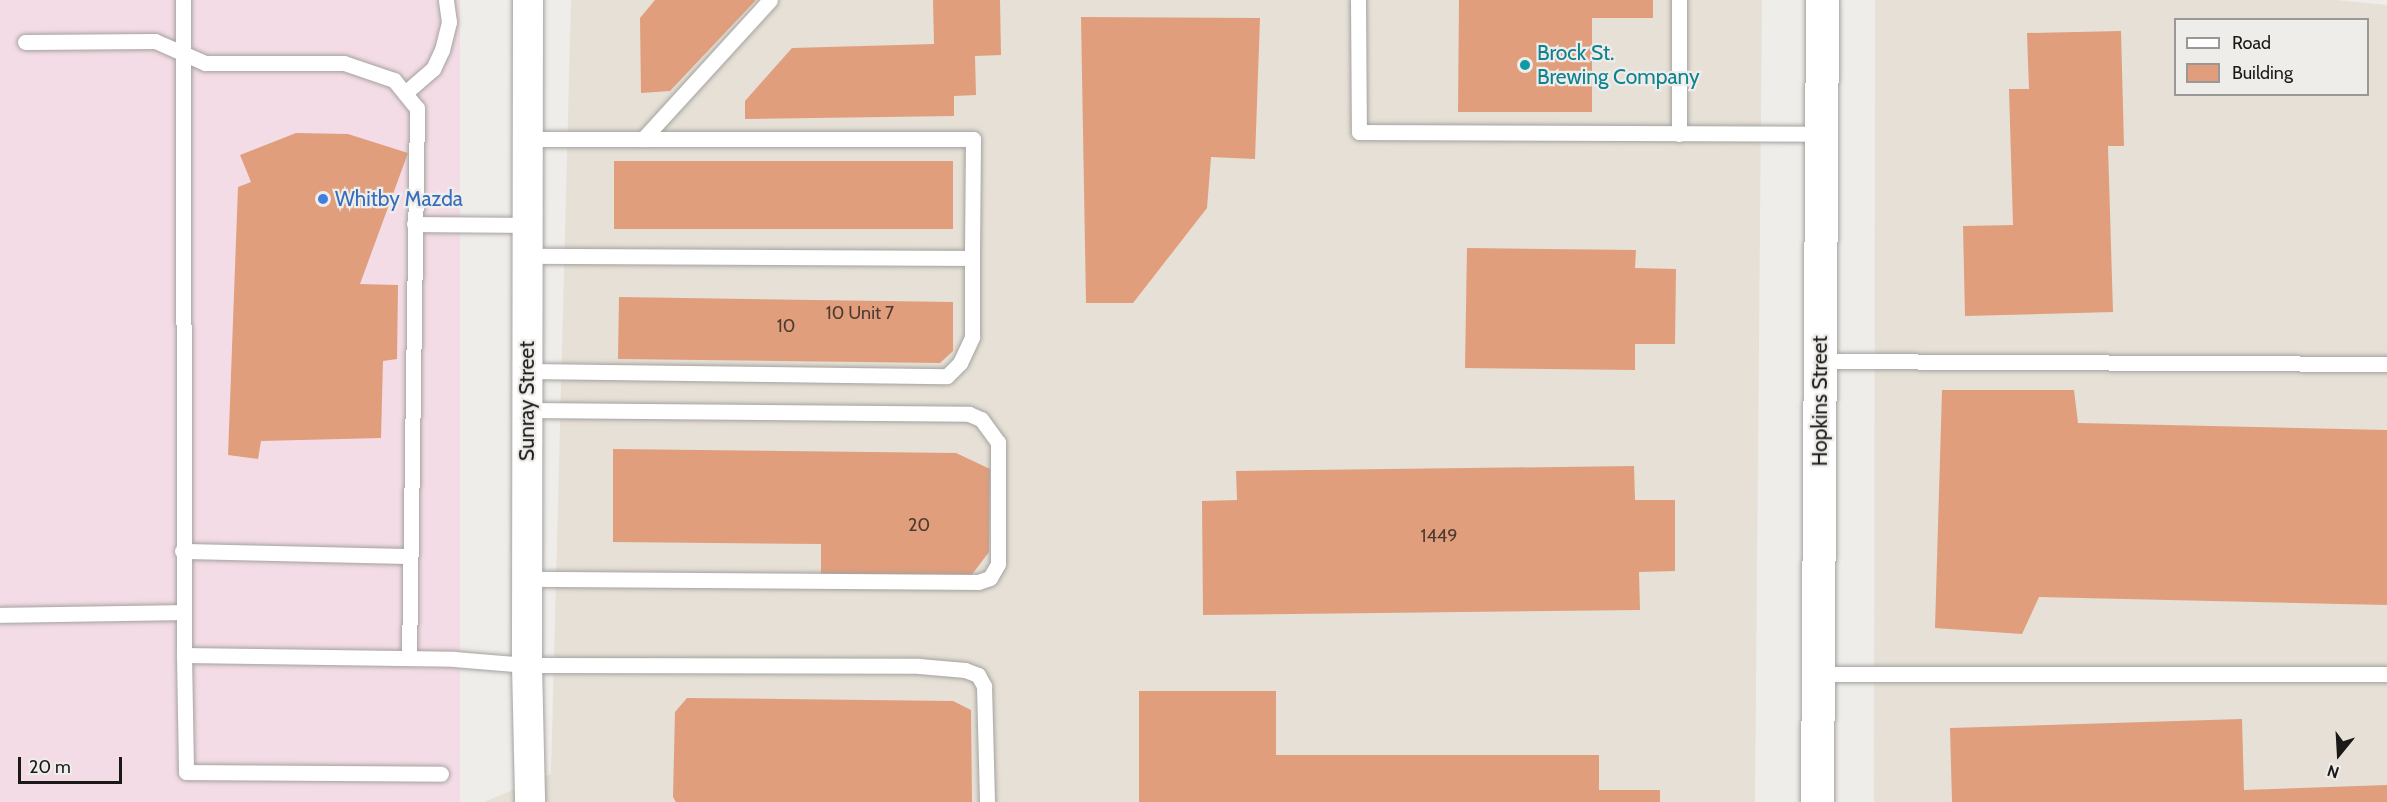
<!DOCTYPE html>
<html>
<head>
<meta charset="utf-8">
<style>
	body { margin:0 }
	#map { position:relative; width:2387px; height:802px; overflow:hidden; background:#efedea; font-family:Cabin,sans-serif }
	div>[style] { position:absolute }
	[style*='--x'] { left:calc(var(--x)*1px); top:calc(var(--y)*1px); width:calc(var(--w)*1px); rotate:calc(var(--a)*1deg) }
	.commercial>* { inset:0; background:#f4dce6; transform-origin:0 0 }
	.built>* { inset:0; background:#e6e0d6 }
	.building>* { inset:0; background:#e09e7d; transform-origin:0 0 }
	.roads { filter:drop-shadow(0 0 2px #a4a29f) drop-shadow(0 0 2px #a4a29f) }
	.lane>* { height:15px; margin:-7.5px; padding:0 7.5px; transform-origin:7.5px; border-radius:7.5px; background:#fff }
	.street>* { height:30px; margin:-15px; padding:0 15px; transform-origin:15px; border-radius:15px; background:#fff }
	.secondary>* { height:33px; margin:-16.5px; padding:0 16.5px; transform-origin:16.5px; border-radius:16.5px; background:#fff }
	.dots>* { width:16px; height:16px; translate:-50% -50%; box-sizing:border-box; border:3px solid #efedea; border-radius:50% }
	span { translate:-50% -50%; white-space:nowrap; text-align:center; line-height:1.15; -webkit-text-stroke:4.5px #efedea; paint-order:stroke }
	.number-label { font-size:18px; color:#4c3a31 }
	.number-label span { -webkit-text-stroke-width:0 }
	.culture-label { font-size:21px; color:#0d838f }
	.left { translate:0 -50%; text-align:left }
	.shop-label { font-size:21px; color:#366cbe }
	.street-label { font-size:21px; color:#1a1918 }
	.legend { position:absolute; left:2174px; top:18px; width:195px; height:78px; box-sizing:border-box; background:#efedea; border:2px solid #9a9896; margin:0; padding:8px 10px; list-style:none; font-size:18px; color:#1a1918 }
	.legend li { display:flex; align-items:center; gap:12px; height:30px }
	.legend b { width:30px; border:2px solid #9a9896 }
	.north { position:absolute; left:2309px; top:724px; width:60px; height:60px; -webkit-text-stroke:4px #efedea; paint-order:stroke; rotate:198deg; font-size:16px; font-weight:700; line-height:24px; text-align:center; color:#1a1918 }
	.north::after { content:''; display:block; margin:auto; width:21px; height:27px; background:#1a1918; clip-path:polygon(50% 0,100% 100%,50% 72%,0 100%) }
	.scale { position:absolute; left:18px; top:757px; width:104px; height:27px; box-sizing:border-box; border:3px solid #1a1918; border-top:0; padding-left:8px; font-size:18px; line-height:21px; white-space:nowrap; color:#1a1918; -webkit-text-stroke:4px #efedea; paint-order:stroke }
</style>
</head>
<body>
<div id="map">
	<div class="commercial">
		<div style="left:0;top:0;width:460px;height:802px"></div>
	</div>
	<div class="built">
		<div style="clip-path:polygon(571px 0,1762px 0,1755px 802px,484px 802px,551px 774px)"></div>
		<div style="clip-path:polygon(evenodd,1875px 0,2335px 0,2387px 5px,2387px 802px,1874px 802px,1875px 0,2176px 20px,2368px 20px,2368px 94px,2176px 94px,2176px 20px)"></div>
	</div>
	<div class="building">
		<div style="clip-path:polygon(655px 0,756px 0,670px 91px,641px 93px,640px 18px)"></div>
		<div style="clip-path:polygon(933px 0,1000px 0,1001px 55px,975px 56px,976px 95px,954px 96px,954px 116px,745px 119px,745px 101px,792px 48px,934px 44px)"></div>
		<div style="clip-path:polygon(1459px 0,1653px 0,1653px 18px,1592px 18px,1592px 112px,1458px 112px)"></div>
		<div style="clip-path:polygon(1081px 17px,1260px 18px,1255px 159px,1211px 157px,1207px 208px,1133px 303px,1086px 303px)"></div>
		<div style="clip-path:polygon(2121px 31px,2124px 146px,2108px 146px,2113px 312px,1965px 316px,1963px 226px,2013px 225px,2009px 89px,2029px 89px,2027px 33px)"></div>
		<div style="clip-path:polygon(296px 133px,348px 134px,408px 153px,360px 284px,398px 285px,397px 359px,383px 361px,381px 438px,261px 441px,258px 459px,228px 455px,238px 187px,251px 182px,240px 155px)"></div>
		<div style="left:614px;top:161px;width:339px;height:68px"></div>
		<div style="clip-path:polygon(1467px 248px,1636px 250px,1635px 268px,1676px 269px,1675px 344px,1635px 344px,1635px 370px,1465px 368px)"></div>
		<div style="clip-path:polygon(619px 297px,953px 302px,953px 351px,940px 363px,618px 359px)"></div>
		<div style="clip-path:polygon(1942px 390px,2074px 390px,2078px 423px,2387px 430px,2387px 605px,2039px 597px,2022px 634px,1935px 628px)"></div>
		<div style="clip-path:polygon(613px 449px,956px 453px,990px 469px,989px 552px,970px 577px,821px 576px,821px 544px,613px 542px)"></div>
		<div style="clip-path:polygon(1634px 466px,1635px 500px,1675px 500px,1675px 571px,1639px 572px,1640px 610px,1203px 615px,1202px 501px,1237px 500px,1236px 471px)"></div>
		<div style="clip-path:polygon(1139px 691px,1276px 691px,1276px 755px,1599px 755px,1599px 790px,1660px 790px,1660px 802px,1139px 802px)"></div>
		<div style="clip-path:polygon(687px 698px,953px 701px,971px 710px,972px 802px,676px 802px,673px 797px,675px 712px)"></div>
		<div style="clip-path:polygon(2242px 719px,2244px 790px,2387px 785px,2387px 802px,1952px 802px,1950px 728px)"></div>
	</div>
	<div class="roads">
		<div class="lane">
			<div style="--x:183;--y:0;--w:655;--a:89.91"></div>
			<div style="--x:184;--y:655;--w:270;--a:0.8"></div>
			<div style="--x:454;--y:659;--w:73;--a:4.7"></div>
			<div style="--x:527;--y:665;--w:392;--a:0.1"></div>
			<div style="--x:919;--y:666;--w:46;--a:5"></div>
			<div style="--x:965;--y:670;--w:14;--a:21"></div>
			<div style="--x:978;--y:675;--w:13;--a:61"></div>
			<div style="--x:984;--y:686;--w:116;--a:88.5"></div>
			<div style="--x:1358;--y:0;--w:132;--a:89.6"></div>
			<div style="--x:1359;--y:132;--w:462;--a:0.2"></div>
			<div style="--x:25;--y:42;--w:130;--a:-0.4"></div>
			<div style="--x:155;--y:41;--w:55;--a:23.7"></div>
			<div style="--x:205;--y:63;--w:139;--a:0"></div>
			<div style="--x:344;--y:63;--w:53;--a:18.8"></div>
			<div style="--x:394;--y:80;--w:36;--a:51"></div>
			<div style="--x:417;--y:108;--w:550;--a:90.83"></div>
			<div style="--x:405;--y:93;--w:37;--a:-41"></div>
			<div style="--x:433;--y:69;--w:21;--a:-65"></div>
			<div style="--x:442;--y:50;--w:29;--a:-76"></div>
			<div style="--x:449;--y:22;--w:22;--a:-98"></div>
			<div style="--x:1679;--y:134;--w:134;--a:-90"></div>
			<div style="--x:528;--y:139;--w:445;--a:0"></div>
			<div style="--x:973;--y:139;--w:119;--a:90.5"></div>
			<div style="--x:643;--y:139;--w:188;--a:-47.6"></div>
			<div style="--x:414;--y:224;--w:114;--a:0.5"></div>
			<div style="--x:1820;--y:361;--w:567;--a:0.3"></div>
			<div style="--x:527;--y:371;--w:420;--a:0.7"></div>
			<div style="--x:947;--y:376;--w:18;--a:-45"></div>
			<div style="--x:960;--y:363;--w:29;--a:-65"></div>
			<div style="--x:972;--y:337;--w:79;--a:-90"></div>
			<div style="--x:972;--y:258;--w:444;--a:-179.7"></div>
			<div style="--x:527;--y:410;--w:442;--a:0.5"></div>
			<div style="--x:969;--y:414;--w:13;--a:23"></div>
			<div style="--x:981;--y:419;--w:29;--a:54"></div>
			<div style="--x:998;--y:442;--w:122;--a:90"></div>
			<div style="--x:998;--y:564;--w:16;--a:120"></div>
			<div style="--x:990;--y:578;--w:13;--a:162"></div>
			<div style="--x:978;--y:582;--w:451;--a:-179.6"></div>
			<div style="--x:182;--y:551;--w:228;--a:1.3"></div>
			<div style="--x:0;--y:615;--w:182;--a:-0.9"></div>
			<div style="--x:184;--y:655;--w:117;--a:89"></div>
			<div style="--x:186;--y:772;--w:255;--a:0.4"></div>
			<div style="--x:1818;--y:674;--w:569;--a:0"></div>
		</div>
		<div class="street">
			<div style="--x:528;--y:0;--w:665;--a:90.09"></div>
			<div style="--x:527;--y:665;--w:137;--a:88.7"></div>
		</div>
		<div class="secondary">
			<div style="--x:1817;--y:802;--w:802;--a:-89.64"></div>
		</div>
	</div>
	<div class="dots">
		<div style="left:1525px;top:65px;background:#0f9aa8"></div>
		<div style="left:323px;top:199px;background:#3f7fe0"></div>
	</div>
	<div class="number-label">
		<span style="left:860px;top:313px">10 Unit 7</span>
		<span style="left:786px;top:326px">10</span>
		<span style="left:919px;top:525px">20</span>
		<span style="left:1439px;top:536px">1449</span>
	</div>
	<div class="culture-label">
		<span class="left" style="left:1537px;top:65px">Brock St.<br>Brewing Company</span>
	</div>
	<div class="shop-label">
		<span class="left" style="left:335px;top:199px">Whitby Mazda</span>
	</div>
	<div class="street-label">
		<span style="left:527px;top:401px;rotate:-90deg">Sunray Street</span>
		<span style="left:1820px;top:401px;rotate:-90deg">Hopkins Street</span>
	</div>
	<ul class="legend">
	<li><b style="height:8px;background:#fff"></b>Road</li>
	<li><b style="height:16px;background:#e09e7d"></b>Building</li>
	</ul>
	<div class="north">N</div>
	<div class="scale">20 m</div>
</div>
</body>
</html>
